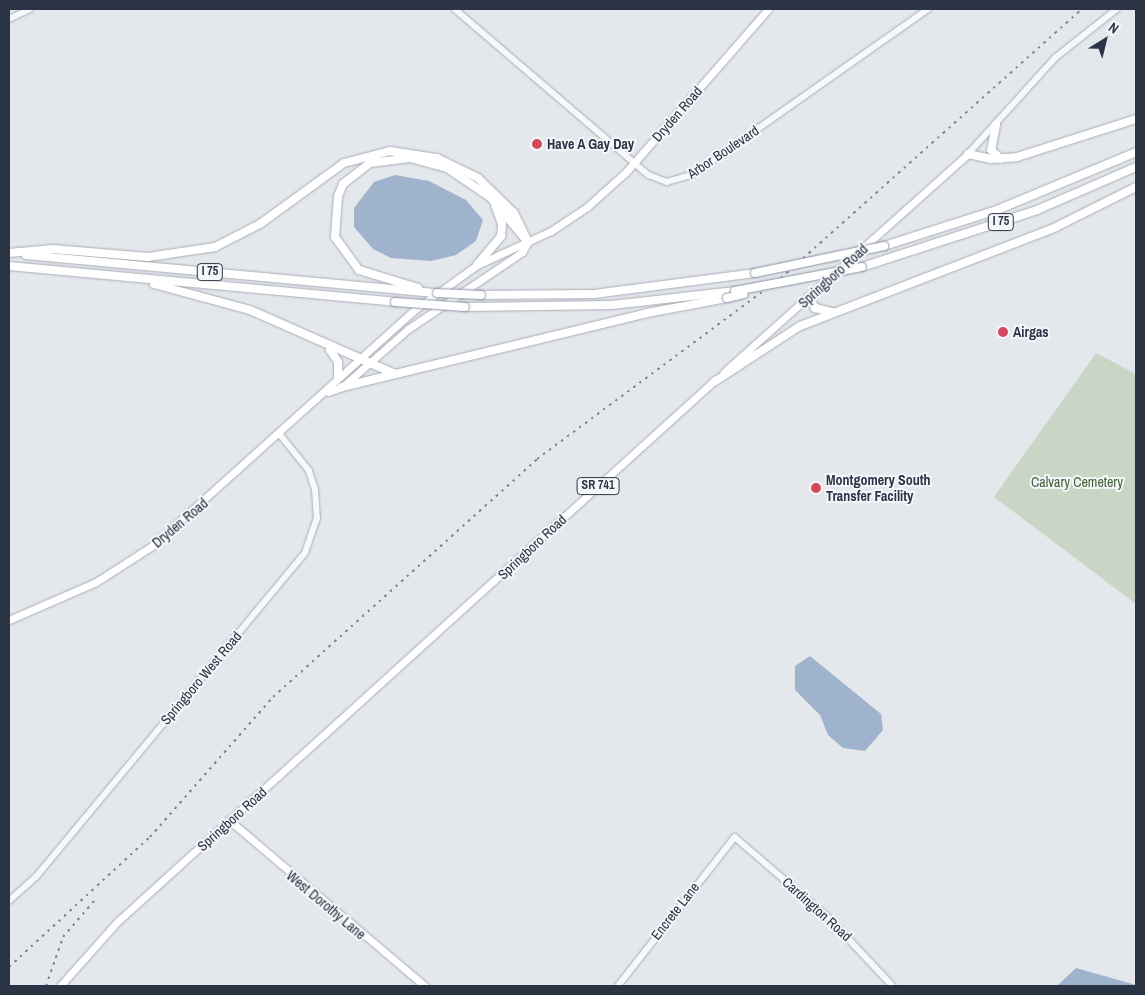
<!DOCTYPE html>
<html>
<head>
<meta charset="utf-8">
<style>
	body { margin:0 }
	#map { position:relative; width:1145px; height:995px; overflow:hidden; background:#e4e7ec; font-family:"Archivo Narrow",sans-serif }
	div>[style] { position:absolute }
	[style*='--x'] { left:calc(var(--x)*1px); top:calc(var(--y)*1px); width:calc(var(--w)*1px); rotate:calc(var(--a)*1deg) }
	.green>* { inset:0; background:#c9d6c5 }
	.water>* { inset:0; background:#9fb4cc }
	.roads { filter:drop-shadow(0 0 1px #a9aeb7) drop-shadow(0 0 1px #a9aeb7) }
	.minor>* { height:5.5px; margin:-2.75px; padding:0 2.75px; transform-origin:2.75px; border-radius:2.75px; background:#f7f8fa }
	.major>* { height:7px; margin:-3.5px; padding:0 3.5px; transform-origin:3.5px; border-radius:3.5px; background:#fff }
	.highway>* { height:8px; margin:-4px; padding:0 4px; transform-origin:4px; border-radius:4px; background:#fff }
	.rail>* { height:2px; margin-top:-1px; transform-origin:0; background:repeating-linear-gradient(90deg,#7d8696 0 2.5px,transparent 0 7.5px) }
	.bridges { filter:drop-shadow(0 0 1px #8b94a3) drop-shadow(0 0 1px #8b94a3) }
	.highway-bridge>* { height:8px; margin:-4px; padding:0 4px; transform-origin:4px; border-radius:4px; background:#fff }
	.dots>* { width:14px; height:14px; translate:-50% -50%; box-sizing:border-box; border:2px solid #f4f6f9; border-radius:50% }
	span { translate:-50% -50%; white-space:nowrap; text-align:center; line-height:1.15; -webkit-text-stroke:4px #f4f6f9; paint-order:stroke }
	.shield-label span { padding:1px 4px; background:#f4f6f9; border:1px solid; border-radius:4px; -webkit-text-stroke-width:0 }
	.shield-label { font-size:12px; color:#2b3445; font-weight:700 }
	.street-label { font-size:14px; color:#2b3445 }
	.poi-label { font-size:14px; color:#2b3445; font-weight:700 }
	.left { translate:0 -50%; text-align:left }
	.park-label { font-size:14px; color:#3f6138 }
	.frame { position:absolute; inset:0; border:10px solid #2b3445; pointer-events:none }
	.north { position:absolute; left:1080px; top:15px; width:50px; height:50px; -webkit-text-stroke:4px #f4f6f9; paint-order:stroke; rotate:36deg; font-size:14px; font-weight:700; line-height:20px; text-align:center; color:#2b3445 }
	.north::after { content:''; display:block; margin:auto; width:18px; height:22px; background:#2b3445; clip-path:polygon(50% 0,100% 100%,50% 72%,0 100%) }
</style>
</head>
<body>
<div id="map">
	<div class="green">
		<div style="clip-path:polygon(1096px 353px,1136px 374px,1136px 604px,994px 497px)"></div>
	</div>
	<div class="water">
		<div style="clip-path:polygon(395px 175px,429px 181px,466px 200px,483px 220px,476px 241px,456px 255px,431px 261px,391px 258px,373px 249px,354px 227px,354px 208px,374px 182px)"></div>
		<div style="clip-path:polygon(810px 656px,881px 714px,883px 730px,865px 751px,843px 748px,828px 735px,820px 715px,795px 690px,795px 666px)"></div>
		<div style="clip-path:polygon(1076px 968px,1136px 985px,1136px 986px,1057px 986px)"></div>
	</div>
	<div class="roads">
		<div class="minor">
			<div style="--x:455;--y:9;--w:255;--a:40.6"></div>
			<div style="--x:649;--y:175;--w:19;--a:21"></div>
			<div style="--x:667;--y:182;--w:26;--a:-16"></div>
			<div style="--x:692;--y:175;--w:289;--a:-35.1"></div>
			<div style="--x:9;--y:19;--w:23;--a:-25"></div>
			<div style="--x:968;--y:154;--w:130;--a:-47.8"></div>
			<div style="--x:1055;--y:58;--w:79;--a:-38.3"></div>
			<div style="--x:9;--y:901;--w:36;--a:-42"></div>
			<div style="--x:36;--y:877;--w:421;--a:-50.3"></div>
			<div style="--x:305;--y:553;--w:36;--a:-71"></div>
			<div style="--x:317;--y:519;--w:29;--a:-94"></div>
			<div style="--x:315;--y:490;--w:20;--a:-108"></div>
			<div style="--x:309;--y:471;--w:46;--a:-128.9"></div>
			<div style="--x:618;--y:986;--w:189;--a:-51.9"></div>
			<div style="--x:735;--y:837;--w:125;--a:40.8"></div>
			<div style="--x:830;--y:919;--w:92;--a:46.8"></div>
		</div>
		<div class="major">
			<div style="--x:724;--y:372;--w:327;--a:-41.8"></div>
			<div style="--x:328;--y:392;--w:15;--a:-20"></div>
			<div style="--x:342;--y:387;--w:88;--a:-41.3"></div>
			<div style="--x:408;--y:329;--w:138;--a:-34"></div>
			<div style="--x:522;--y:252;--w:12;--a:-59"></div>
			<div style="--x:9;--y:620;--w:95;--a:-23.6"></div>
			<div style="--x:96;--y:582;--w:67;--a:-32.7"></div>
			<div style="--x:152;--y:546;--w:351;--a:-42"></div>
			<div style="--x:413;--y:311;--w:79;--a:-35.7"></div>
			<div style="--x:477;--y:265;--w:81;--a:-24.7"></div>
			<div style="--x:551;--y:231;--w:43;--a:-33.7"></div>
			<div style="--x:587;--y:207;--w:52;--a:-41.9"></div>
			<div style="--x:626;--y:172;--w:216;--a:-48.9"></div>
			<div style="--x:229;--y:820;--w:257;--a:40.3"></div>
			<div style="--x:60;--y:986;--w:86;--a:-48.3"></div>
			<div style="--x:117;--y:922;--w:808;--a:-42.19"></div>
		</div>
		<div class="highway">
			<div style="--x:996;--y:125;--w:25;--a:101"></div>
			<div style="--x:991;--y:150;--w:13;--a:42"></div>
			<div style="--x:968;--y:154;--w:24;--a:12"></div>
			<div style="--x:991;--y:159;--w:26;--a:-4"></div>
			<div style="--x:1017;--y:157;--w:125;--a:-17.7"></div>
			<div style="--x:884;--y:246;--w:119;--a:-17.7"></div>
			<div style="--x:997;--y:210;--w:151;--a:-22.6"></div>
			<div style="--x:9;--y:253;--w:44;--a:-5.2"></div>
			<div style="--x:53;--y:249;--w:95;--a:4.8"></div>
			<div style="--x:148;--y:257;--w:68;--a:-8.5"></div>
			<div style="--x:215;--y:247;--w:51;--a:-27.1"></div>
			<div style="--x:260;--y:224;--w:104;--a:-36"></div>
			<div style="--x:344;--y:163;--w:48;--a:-14.6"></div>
			<div style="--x:390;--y:151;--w:48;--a:8.5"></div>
			<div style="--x:437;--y:158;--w:46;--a:26"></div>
			<div style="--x:478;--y:178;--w:50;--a:44.2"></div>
			<div style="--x:514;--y:213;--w:32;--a:64"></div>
			<div style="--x:26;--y:255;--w:413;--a:5.3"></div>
			<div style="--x:477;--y:265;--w:38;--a:-50"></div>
			<div style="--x:501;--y:236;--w:12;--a:-85"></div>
			<div style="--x:502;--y:224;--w:20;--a:-110"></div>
			<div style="--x:9;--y:266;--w:388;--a:5.3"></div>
			<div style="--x:862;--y:267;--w:184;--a:-18"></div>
			<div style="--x:1037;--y:210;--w:108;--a:-23.5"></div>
			<div style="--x:154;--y:284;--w:99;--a:15.2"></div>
			<div style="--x:250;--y:310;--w:158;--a:23.8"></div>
			<div style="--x:418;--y:288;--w:62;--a:-163"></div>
			<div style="--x:359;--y:270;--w:41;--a:-126"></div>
			<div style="--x:335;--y:237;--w:41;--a:-85.8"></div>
			<div style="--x:338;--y:196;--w:13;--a:-67"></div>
			<div style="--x:343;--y:184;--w:34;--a:-38"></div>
			<div style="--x:370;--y:163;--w:40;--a:-7.1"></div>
			<div style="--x:410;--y:158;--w:38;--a:15"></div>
			<div style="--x:447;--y:168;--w:52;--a:34"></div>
			<div style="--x:490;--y:197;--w:59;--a:49.8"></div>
			<div style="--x:481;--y:295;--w:113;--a:-0.5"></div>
			<div style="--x:594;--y:294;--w:162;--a:-7.4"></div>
			<div style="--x:809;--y:297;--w:13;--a:61"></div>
			<div style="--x:815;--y:308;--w:18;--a:13"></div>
			<div style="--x:465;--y:307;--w:147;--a:-0.8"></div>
			<div style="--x:612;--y:305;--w:124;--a:-6.5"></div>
			<div style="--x:330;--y:350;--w:14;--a:56"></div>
			<div style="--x:338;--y:362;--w:14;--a:90"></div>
			<div style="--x:714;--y:382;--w:103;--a:-33.1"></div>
			<div style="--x:800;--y:326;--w:274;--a:-21.1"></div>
			<div style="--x:1056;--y:227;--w:89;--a:-26.6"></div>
			<div style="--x:342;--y:387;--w:314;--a:-13.6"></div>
			<div style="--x:647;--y:313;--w:81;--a:-10.6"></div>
		</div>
	</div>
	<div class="rail">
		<div style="--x:9;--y:967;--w:192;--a:-42.7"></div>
		<div style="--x:150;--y:837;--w:186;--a:-48.7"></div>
		<div style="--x:273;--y:697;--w:355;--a:-42"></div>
		<div style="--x:537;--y:459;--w:304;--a:-36.6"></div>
		<div style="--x:781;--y:278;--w:404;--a:-41.8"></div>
		<div style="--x:46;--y:986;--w:52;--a:-70.9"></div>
		<div style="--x:63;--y:937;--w:48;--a:-49.3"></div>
	</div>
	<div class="bridges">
		<div class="highway-bridge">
			<div style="--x:755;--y:273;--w:132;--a:-11.8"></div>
			<div style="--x:735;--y:291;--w:129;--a:-10.7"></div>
			<div style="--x:437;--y:293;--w:44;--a:2.6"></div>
			<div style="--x:727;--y:298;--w:17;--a:-13"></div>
			<div style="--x:395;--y:302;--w:70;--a:4.1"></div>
		</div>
	</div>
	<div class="dots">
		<div style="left:537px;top:144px;background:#d1495b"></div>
		<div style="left:1003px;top:332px;background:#d1495b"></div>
		<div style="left:816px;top:488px;background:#d1495b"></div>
	</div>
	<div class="shield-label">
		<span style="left:1001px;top:222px">I 75</span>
		<span style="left:210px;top:272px">I 75</span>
		<span style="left:598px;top:486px">SR 741</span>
	</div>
	<div class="street-label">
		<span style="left:677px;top:114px;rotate:-49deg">Dryden Road</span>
		<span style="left:723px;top:152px;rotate:-34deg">Arbor Boulevard</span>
		<span style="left:833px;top:276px;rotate:-42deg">Springboro Road</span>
		<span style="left:180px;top:523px;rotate:-40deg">Dryden Road</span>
		<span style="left:532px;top:547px;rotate:-43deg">Springboro Road</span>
		<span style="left:201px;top:678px;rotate:-50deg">Springboro West Road</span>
		<span style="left:232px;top:819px;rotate:-42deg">Springboro Road</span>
		<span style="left:326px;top:905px;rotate:40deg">West Dorothy Lane</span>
		<span style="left:817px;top:909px;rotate:42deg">Cardington Road</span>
		<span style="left:675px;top:911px;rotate:-52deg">Encrete Lane</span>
	</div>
	<div class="poi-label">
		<span class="left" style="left:547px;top:144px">Have A Gay Day</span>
		<span class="left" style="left:1013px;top:332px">Airgas</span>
		<span class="left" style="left:826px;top:488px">Montgomery South<br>Transfer Facility</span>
	</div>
	<div class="park-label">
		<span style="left:1077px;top:482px">Calvary Cemetery</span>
	</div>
	<div class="frame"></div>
	<div class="north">N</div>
</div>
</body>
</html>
